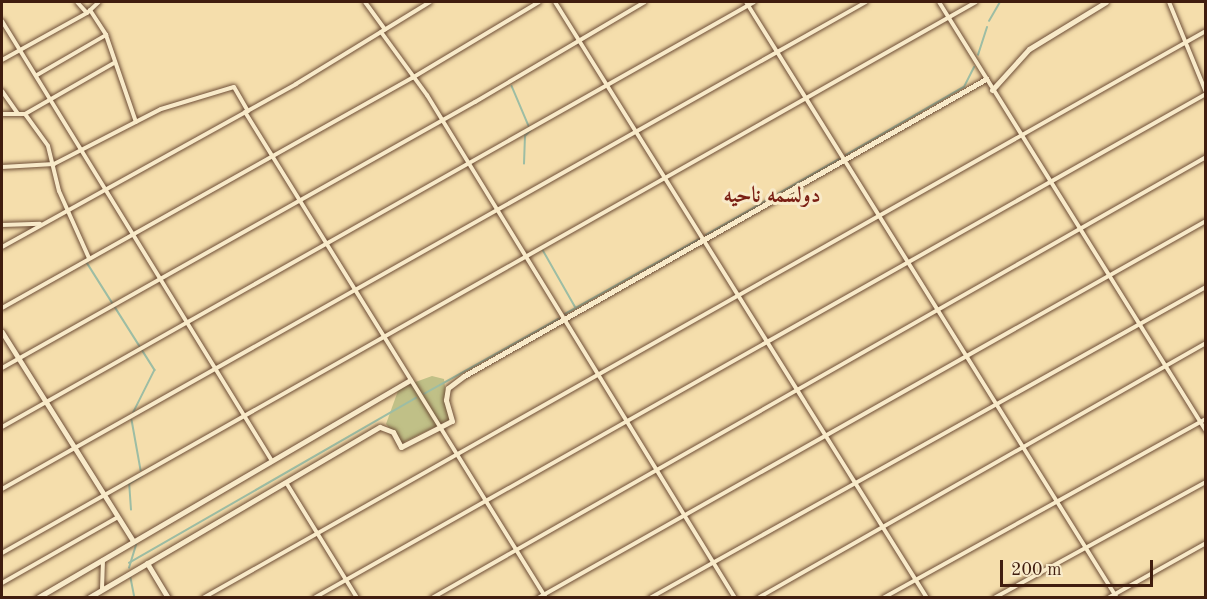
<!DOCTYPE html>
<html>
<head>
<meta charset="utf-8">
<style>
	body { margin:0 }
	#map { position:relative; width:1207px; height:599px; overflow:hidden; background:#f5deac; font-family:"Old Standard TT",Amiri,serif }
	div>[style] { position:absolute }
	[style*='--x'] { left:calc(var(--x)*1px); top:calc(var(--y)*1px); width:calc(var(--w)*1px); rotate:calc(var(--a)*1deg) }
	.green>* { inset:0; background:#c0c087 }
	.stream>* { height:1.5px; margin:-0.75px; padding:0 0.75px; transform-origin:0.75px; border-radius:0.75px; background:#9dbda4 }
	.roads { filter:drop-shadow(0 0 2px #6d4d36) drop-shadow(0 0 2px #6d4d36) }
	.minor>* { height:4px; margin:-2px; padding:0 2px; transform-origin:2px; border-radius:2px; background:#f8eac9 }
	.tertiary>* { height:5px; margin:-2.5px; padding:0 2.5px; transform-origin:2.5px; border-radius:2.5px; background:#f8eac9 }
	span { translate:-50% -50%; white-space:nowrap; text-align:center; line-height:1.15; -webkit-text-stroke:6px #f8eac9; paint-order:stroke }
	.district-label { font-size:22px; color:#7a1f14; font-weight:700 }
	.frame { position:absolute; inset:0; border:3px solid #401d0f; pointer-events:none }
	.scale { position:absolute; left:1000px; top:560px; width:153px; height:27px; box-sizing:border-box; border:3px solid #401d0f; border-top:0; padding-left:8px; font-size:18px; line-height:21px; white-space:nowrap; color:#401d0f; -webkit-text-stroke:4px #f8eac9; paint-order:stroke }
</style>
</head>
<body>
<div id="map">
	<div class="green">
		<div style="clip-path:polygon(432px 376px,444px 379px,449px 420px,402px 443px,386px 424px,399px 388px)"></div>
	</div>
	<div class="stream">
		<div style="--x:989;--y:21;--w:22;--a:-60"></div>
		<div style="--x:978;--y:55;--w:29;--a:-72"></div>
		<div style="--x:512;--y:86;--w:43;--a:67"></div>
		<div style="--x:846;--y:155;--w:136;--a:-30"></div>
		<div style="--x:964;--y:87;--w:22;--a:-63"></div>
		<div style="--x:524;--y:164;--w:28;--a:-88"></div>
		<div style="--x:525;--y:136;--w:8;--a:-45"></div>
		<div style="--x:706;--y:235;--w:153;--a:-29.7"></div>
		<div style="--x:543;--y:250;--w:67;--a:60.4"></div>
		<div style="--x:86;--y:261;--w:129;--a:57.7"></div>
		<div style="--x:155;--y:370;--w:47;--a:116.6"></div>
		<div style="--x:565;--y:314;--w:154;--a:-29.2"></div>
		<div style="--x:424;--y:394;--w:154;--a:-29.2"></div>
		<div style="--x:132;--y:420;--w:51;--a:79.8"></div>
		<div style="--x:131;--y:510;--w:26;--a:-94"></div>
		<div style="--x:129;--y:484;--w:15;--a:-32"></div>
		<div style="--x:129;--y:563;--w:331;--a:-29.9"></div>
		<div style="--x:129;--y:568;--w:24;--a:-73"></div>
		<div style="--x:131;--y:578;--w:20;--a:79"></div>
	</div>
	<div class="roads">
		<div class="minor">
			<div style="--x:77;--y:2;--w:13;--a:48"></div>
			<div style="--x:365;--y:2;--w:34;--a:54"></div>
			<div style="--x:555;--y:2;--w:703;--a:58.03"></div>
			<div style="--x:746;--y:2;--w:702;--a:58.1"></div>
			<div style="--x:939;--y:2;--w:505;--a:58.1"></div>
			<div style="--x:1169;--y:2;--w:97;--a:67.7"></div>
			<div style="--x:90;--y:10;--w:30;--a:57"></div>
			<div style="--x:2;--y:21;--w:516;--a:58.47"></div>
			<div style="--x:381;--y:32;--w:78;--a:53.9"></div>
			<div style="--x:427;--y:95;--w:590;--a:58.52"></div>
			<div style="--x:2;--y:60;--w:97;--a:-28.9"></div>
			<div style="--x:87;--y:13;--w:16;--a:-43"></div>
			<div style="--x:37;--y:75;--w:80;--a:-30.1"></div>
			<div style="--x:106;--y:35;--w:92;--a:71"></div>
			<div style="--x:2;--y:91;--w:28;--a:55"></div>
			<div style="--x:245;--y:112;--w:572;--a:58.23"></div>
			<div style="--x:2;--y:114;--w:23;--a:0"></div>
			<div style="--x:25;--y:114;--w:103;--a:-29.8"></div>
			<div style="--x:25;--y:114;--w:39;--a:54"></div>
			<div style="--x:48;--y:146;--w:46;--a:76.3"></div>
			<div style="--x:59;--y:191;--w:73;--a:65.9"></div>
			<div style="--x:2;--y:167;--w:52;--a:-3.3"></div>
			<div style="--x:54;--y:164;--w:120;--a:-27.2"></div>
			<div style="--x:161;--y:109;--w:76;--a:-16.8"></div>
			<div style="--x:234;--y:87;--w:28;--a:60"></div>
			<div style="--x:2;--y:225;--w:38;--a:-2"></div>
			<div style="--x:2;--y:247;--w:336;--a:-29"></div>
			<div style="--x:296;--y:84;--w:157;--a:-31.5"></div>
			<div style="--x:2;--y:308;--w:470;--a:-29.3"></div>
			<div style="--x:412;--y:78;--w:148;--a:-30.9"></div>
			<div style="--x:2;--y:368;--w:543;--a:-29.35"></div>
			<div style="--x:475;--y:102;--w:197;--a:-30.5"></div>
			<div style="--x:2;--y:427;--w:864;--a:-29.47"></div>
			<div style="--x:287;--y:484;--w:134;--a:58.4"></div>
			<div style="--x:2;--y:489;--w:992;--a:-29.41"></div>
			<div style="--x:2;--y:553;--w:1119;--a:-29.5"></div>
			<div style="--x:2;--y:583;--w:133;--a:-29.6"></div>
			<div style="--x:102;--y:589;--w:29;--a:-88"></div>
			<div style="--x:203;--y:598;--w:1152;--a:-29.48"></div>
			<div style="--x:314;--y:598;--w:1025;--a:-29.47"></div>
			<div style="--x:432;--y:598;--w:891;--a:-29.67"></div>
			<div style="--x:538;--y:598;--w:767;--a:-29.44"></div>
			<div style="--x:650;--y:598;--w:637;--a:-29.22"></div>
			<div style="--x:758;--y:598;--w:515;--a:-29.65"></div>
			<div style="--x:883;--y:598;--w:369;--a:-29"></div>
			<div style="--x:994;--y:598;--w:242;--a:-28.7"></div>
			<div style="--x:1108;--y:598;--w:112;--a:-29.3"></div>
		</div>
		<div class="tertiary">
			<div style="--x:992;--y:90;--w:55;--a:-47.9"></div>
			<div style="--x:1029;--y:49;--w:90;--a:-31.4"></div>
			<div style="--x:2;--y:332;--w:247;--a:57.9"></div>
			<div style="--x:147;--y:563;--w:41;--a:59"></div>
			<div style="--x:37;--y:598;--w:432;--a:-30.3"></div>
			<div style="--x:88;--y:598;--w:338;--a:-30.4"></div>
			<div style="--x:380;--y:427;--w:14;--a:21"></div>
			<div style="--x:393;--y:432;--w:17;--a:62"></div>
			<div style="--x:401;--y:447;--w:44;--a:-27.1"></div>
			<div style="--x:440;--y:427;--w:13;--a:-27"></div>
			<div style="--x:452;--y:421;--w:22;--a:-106"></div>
			<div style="--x:446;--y:400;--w:12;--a:-81"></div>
			<div style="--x:448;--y:388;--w:20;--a:-37"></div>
			<div style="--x:464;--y:376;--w:601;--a:-29.64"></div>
		</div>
	</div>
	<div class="district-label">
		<span style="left:772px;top:197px">دولسمه ناحیه</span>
	</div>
	<div class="frame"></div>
	<div class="scale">200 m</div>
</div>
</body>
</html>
